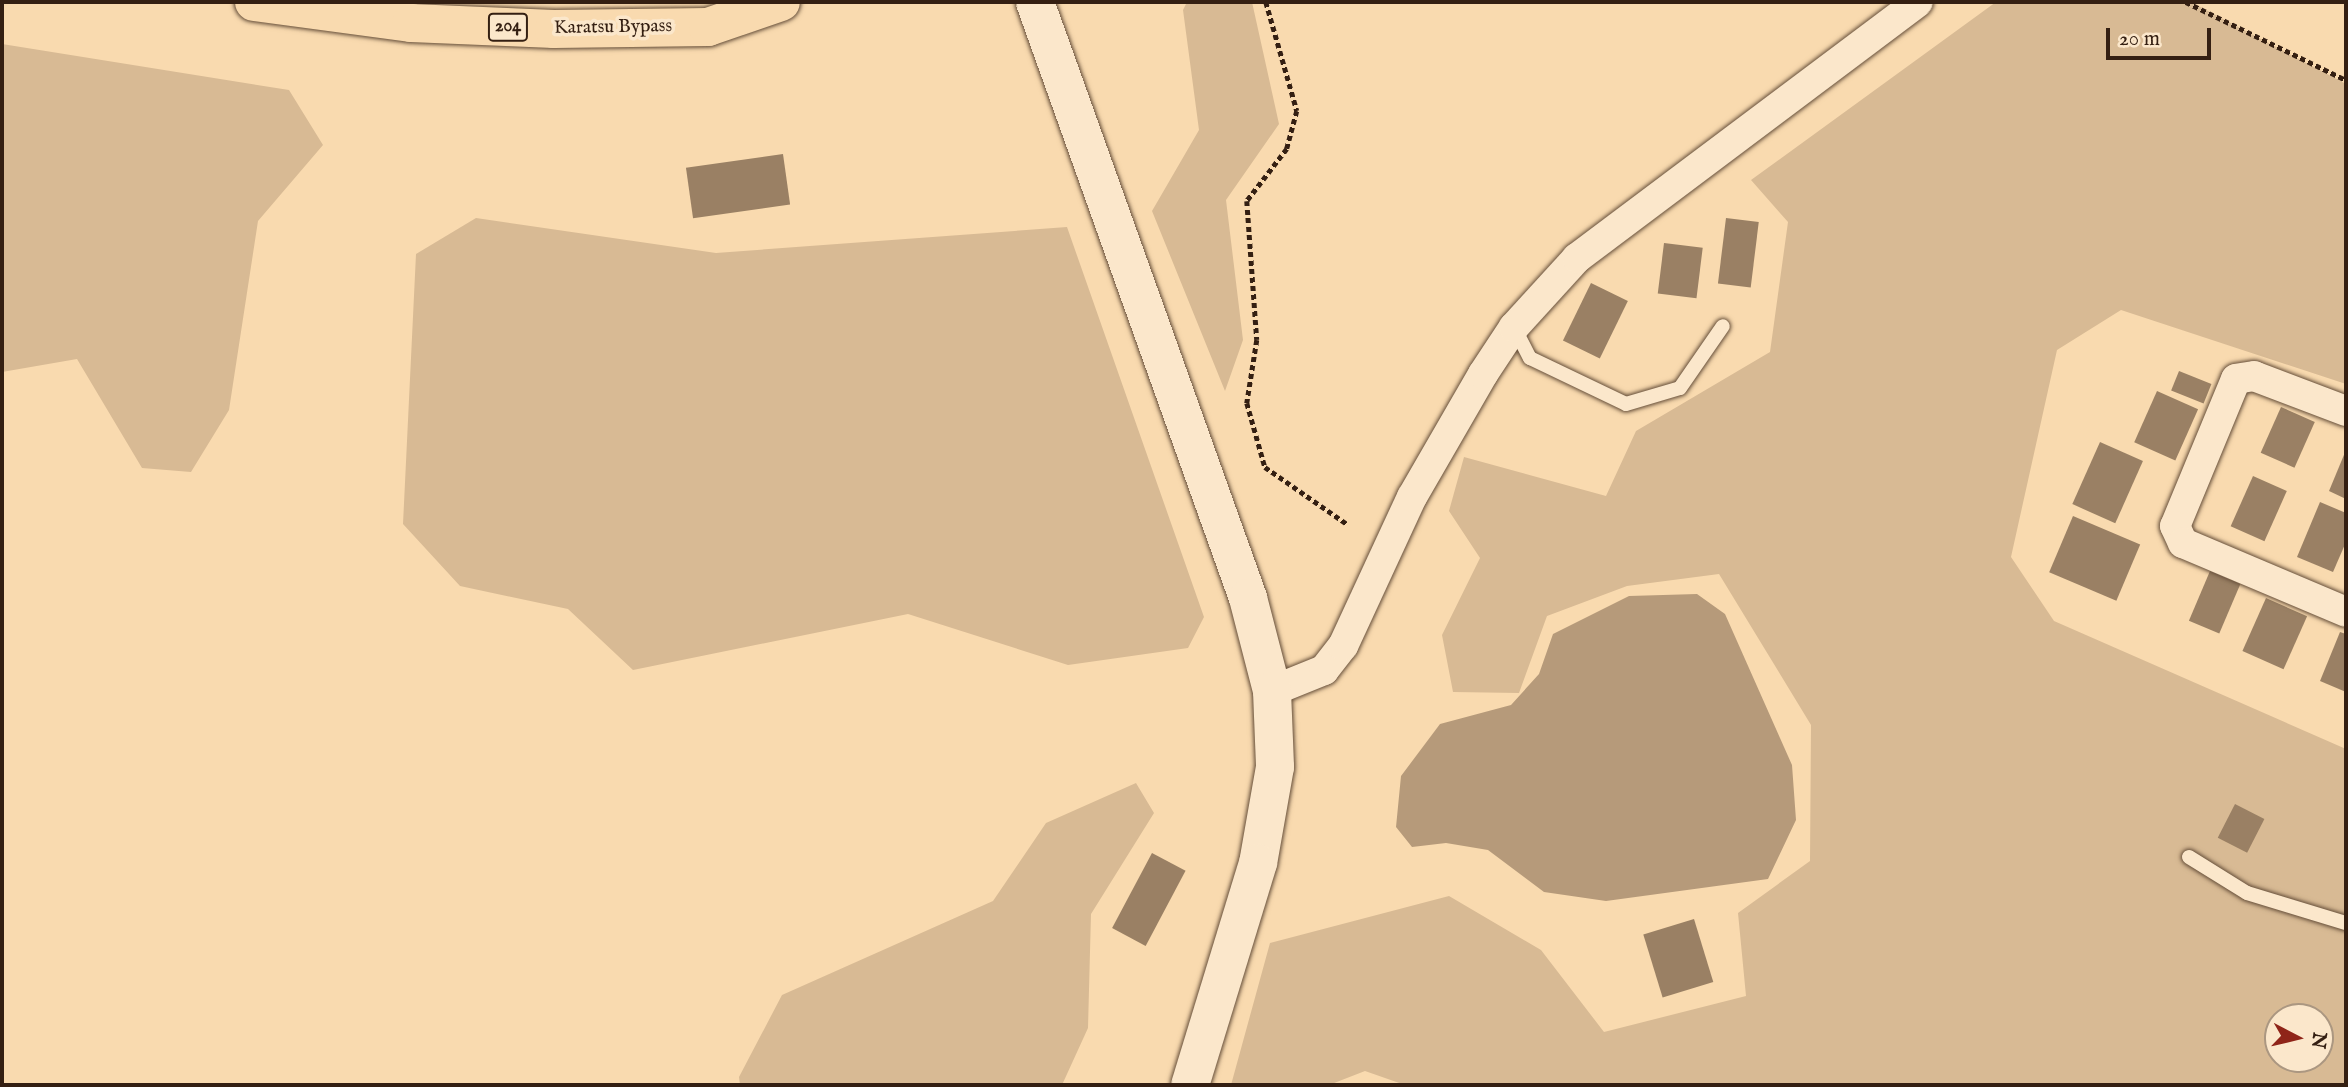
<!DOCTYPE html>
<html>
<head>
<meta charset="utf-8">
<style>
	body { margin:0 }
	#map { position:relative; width:2348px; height:1087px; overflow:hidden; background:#f9daaf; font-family:"IM FELL English",serif }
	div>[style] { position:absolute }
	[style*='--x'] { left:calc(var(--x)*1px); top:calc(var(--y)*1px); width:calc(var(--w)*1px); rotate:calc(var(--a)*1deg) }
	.green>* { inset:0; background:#d8ba94 }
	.water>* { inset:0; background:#b69a7a }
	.building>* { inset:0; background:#9a8064; transform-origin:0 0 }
	.path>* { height:4.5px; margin-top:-2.25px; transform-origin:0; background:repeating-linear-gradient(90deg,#341f12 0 5px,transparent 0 8.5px) }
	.roads { filter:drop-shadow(0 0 2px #654e39) drop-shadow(0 0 2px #654e39) }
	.lane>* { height:14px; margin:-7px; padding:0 7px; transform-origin:7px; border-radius:7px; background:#fbe7cb }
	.street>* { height:30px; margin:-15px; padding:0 15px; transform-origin:15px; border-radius:15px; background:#fbe7cb }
	.secondary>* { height:38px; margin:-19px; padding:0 19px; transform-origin:19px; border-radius:19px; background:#fbe7cb }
	.highway>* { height:38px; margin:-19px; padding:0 19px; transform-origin:19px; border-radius:19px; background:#f9daaf }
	span { translate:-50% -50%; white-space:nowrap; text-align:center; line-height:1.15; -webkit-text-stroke:7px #fbe7cb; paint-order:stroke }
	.shield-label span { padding:2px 5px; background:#fbe7cb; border:2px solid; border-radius:5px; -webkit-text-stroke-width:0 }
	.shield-label { font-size:18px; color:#341f12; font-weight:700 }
	.street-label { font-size:19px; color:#341f12 }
	.frame { position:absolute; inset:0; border:4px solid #341f12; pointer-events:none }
	.north { position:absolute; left:2264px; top:1003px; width:70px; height:70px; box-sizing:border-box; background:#fbe7cb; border:2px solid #ab9781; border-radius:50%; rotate:97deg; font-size:19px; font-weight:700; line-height:28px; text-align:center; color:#341f12 }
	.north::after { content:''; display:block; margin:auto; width:24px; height:32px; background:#8f2418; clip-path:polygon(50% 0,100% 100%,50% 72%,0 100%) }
	.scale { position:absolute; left:2106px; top:28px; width:105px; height:32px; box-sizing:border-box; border:4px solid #341f12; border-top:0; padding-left:9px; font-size:21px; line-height:24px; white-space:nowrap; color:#341f12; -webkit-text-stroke:5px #fbe7cb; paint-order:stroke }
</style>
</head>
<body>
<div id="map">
	<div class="green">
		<div style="clip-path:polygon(1187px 2px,1252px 2px,1279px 124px,1226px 200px,1243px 340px,1225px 391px,1152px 211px,1199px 130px,1183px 10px)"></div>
		<div style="clip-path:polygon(evenodd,1996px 2px,2193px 3px,2346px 84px,2346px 384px,2121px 310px,2057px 350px,2011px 557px,2054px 621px,2346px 749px,2346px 1085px,1405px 1085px,1365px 1071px,1329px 1085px,1231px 1085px,1270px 943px,1449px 896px,1541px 950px,1604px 1032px,1746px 996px,1738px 913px,1810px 861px,1811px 725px,1719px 574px,1627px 586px,1547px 616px,1519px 693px,1453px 692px,1442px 635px,1480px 558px,1449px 511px,1464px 457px,1606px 496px,1636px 431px,1770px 352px,1788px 222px,1751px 180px,1996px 2px,2278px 1017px,2320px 1017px,2320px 1059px,2278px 1059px,2278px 1017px)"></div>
		<div style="clip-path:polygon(2px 44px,289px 90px,323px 145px,258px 221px,229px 410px,191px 472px,142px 468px,77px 359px,2px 372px)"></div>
		<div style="clip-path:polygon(476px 218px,716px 253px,1067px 227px,1204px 617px,1188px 648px,1068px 665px,908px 614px,633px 670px,568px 609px,460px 586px,403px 524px,416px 254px)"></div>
		<div style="clip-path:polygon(1136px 783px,1154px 813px,1091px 914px,1088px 1028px,1062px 1085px,740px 1085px,739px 1077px,782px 995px,993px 901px,1046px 823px)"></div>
	</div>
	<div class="water">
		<div style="clip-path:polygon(1697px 594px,1725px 614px,1792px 765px,1796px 820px,1768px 879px,1606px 901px,1544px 892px,1488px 850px,1446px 843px,1412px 847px,1396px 827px,1401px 776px,1440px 724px,1511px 705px,1539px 674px,1553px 634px,1629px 596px)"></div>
	</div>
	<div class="building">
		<div style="left:783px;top:154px;width:51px;height:98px;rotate:82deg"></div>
		<div style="left:1726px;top:218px;width:33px;height:66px;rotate:7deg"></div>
		<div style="left:1664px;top:243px;width:39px;height:51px;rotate:7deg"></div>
		<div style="left:1591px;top:283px;width:41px;height:64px;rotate:26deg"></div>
		<div style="left:2179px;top:371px;width:35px;height:21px;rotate:22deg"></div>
		<div style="left:2157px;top:391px;width:45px;height:56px;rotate:24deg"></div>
		<div style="left:2281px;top:407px;width:37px;height:50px;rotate:24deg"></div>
		<div style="left:2100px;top:442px;width:47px;height:68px;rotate:24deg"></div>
		<div style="clip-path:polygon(2346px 450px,2346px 499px,2329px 491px)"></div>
		<div style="left:2253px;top:476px;width:37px;height:55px;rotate:24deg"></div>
		<div style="clip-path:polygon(2320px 502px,2346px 513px,2346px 542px,2333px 572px,2297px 557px)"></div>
		<div style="left:2073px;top:516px;width:73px;height:61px;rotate:23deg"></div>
		<div style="left:2210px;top:571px;width:33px;height:54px;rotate:23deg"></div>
		<div style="left:2266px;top:598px;width:45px;height:58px;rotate:24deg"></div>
		<div style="clip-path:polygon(2340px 632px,2346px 634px,2346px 692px,2320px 681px)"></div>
		<div style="left:2235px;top:804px;width:33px;height:38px;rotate:27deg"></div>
		<div style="left:1152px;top:853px;width:38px;height:85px;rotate:28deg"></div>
		<div style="left:1694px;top:919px;width:66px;height:53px;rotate:73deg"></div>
	</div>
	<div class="path">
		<div style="--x:1266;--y:2;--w:113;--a:74.1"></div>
		<div style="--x:1297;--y:111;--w:39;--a:105"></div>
		<div style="--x:1287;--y:149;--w:66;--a:127.6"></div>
		<div style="--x:1247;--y:201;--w:139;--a:85.9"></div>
		<div style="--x:1257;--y:340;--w:64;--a:99"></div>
		<div style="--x:1247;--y:403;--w:66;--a:74.3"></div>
		<div style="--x:1265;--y:467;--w:100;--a:34.8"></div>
		<div style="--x:2186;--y:2;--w:178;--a:26"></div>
	</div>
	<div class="roads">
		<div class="lane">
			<div style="--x:1514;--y:327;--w:35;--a:63"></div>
			<div style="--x:1530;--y:358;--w:106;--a:25.6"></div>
			<div style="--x:1626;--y:404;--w:56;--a:-16.5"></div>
			<div style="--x:1680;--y:388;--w:75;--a:-55.3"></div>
			<div style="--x:2189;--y:857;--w:68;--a:31.8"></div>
			<div style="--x:2247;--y:893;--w:103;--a:16.9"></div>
		</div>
		<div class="street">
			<div style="--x:2346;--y:411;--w:98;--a:-159.2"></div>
			<div style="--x:2254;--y:376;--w:18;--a:171"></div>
			<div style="--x:2236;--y:379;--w:159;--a:112.5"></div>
			<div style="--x:2175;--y:526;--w:19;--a:65"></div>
			<div style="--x:2183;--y:543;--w:177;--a:22.9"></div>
			<div style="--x:1272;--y:691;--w:56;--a:-22"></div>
			<div style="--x:1324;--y:670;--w:31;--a:-52"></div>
			<div style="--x:1343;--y:646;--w:164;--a:-65.2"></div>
			<div style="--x:1412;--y:497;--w:142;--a:-60"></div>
			<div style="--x:1483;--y:374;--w:56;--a:-56.6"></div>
			<div style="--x:1514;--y:327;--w:93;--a:-47.6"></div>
			<div style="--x:1577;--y:258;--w:426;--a:-36.9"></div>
		</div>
		<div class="secondary">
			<div style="--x:1035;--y:2;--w:633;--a:70.33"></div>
			<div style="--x:1248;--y:598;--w:96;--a:75.5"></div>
			<div style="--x:1272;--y:691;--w:76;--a:87.7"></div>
			<div style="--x:1275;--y:767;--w:97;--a:100"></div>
			<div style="--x:1258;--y:863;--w:232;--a:107"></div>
		</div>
		<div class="highway">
			<div style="--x:254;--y:2;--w:158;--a:7.6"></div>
			<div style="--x:411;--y:23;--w:143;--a:2.4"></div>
			<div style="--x:554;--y:29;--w:154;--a:-0.7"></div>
			<div style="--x:708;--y:27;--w:77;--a:-18.9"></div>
		</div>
	</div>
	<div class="shield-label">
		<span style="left:508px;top:27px">204</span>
	</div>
	<div class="street-label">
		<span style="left:613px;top:28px;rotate:-1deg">Karatsu Bypass</span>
	</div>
	<div class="frame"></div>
	<div class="north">N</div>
	<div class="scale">20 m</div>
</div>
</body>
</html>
